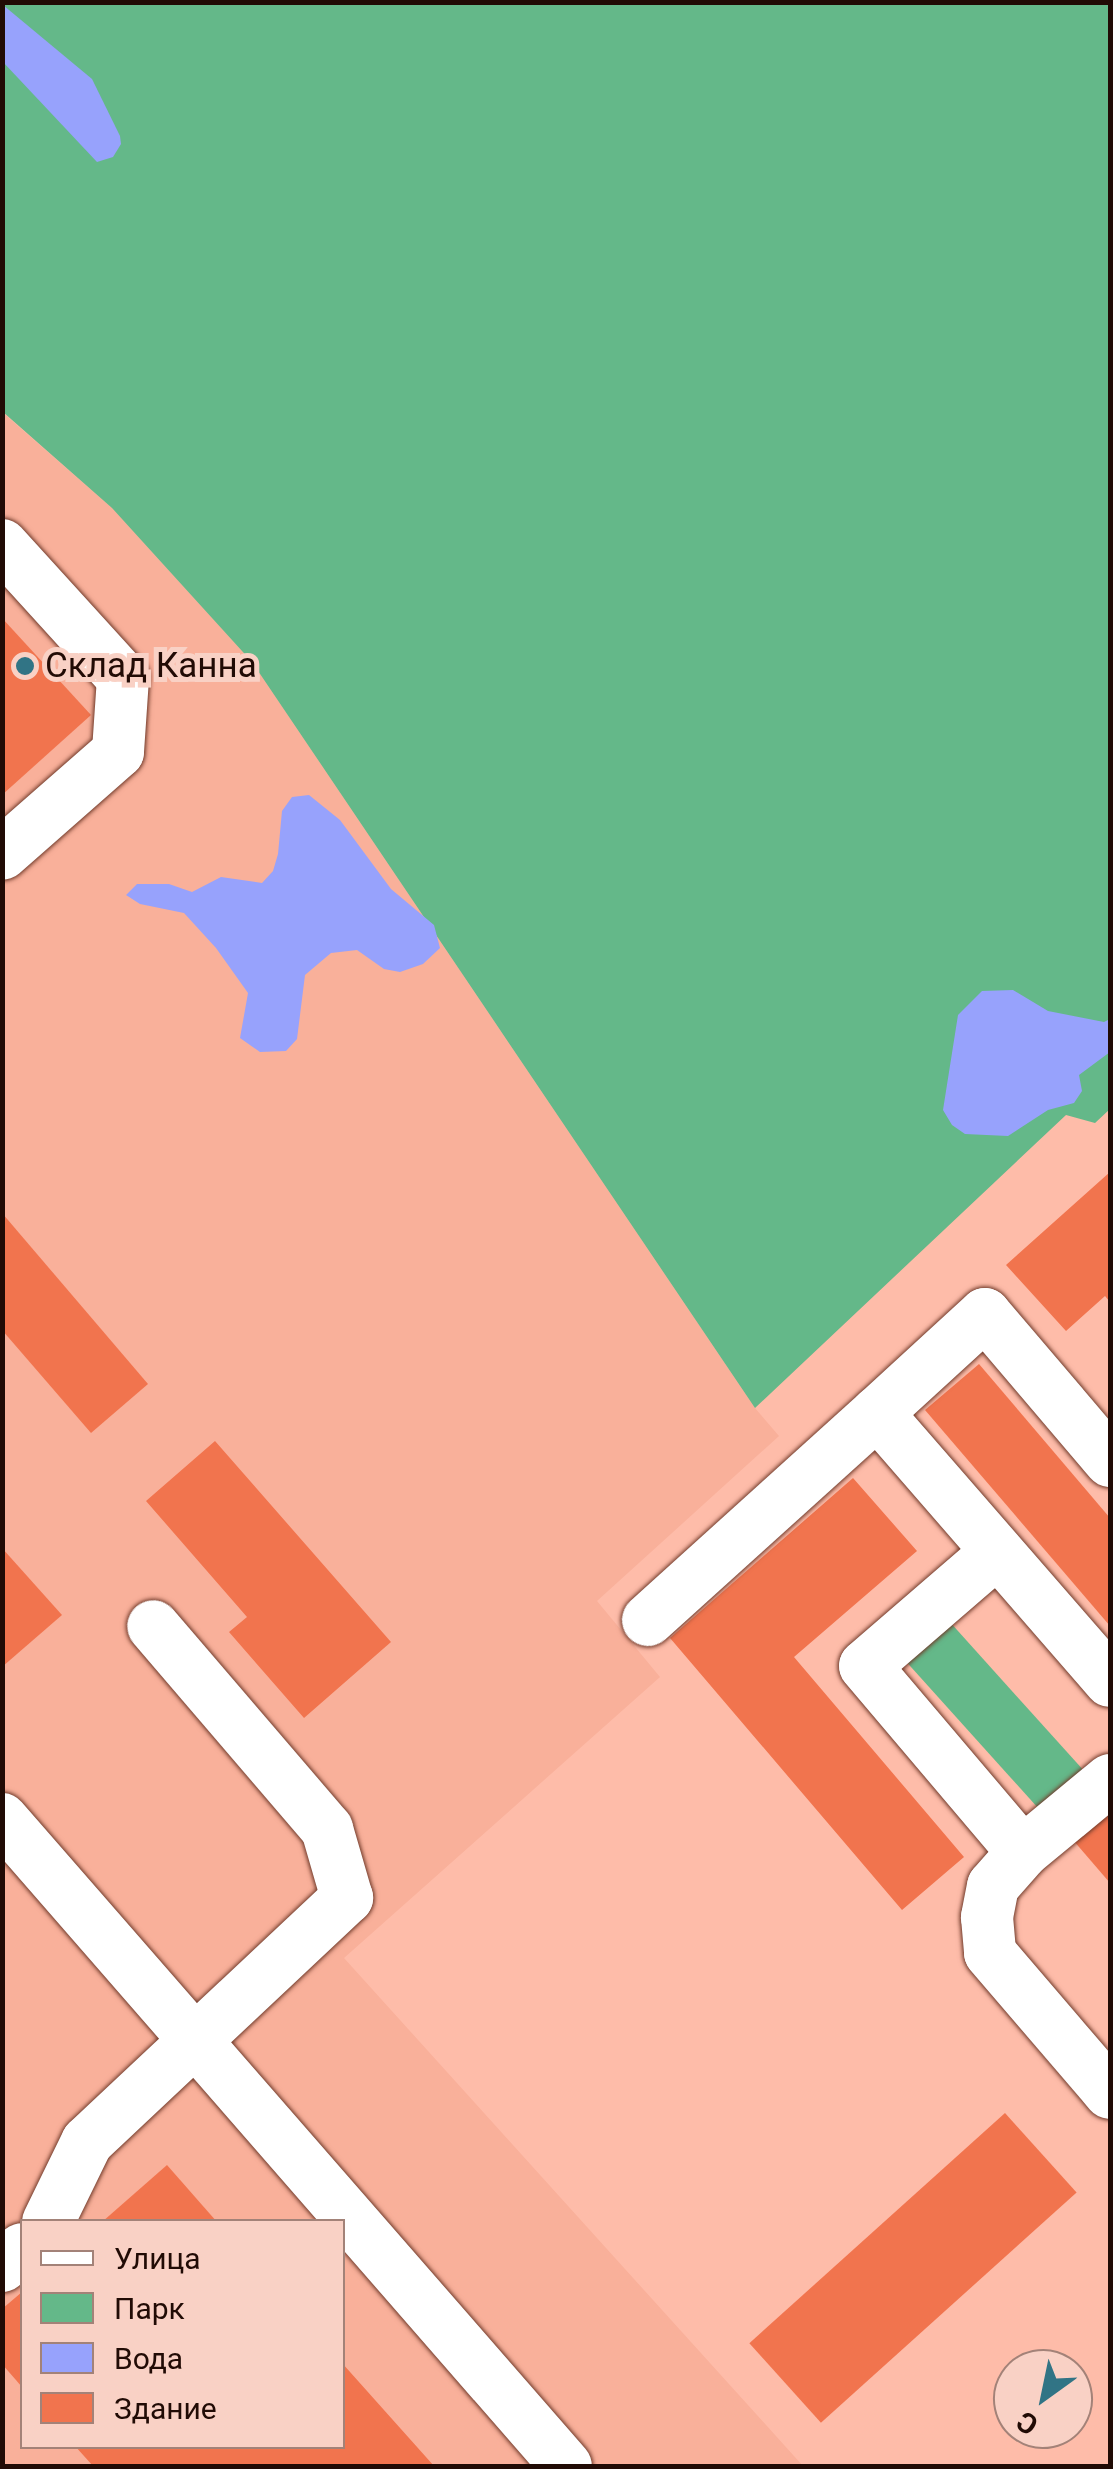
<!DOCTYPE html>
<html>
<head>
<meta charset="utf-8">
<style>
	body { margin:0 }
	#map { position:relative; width:1113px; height:2469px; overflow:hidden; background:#febca9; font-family:Roboto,sans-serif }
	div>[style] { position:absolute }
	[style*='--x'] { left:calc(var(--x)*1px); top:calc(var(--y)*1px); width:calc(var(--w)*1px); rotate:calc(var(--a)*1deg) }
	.built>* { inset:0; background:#f9b09a }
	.green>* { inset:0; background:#64b889; transform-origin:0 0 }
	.water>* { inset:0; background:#97a2fc }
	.building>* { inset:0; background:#f1744e; transform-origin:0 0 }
	.roads { filter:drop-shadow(0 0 2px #713b2b) drop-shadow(0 0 2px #713b2b) }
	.minor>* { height:52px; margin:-26px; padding:0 26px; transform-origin:26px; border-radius:26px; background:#fff }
	.dots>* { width:28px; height:28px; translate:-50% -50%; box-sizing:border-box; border:5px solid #f9d1c5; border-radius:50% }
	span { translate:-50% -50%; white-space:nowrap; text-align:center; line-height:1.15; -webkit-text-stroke:10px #f9d1c5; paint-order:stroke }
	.poi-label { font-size:35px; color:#210b05 }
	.left { translate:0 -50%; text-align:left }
	.frame { position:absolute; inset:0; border:5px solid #210b05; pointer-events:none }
	.legend { position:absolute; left:20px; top:2219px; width:325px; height:230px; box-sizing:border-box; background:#f9d1c5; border:2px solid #a38278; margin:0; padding:12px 18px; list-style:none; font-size:30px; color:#210b05 }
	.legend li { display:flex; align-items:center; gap:20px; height:50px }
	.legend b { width:50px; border:2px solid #a38278 }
	.north { position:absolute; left:993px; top:2349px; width:100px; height:100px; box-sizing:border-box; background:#f9d1c5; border:2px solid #a38278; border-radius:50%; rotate:213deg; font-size:28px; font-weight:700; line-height:40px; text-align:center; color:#210b05 }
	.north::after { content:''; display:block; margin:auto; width:35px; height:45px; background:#317485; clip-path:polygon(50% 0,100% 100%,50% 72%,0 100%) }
</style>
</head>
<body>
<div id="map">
	<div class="built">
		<div style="clip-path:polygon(evenodd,2px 412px,112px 508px,252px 662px,755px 1408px,779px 1436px,597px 1601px,660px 1677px,344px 1958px,803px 2466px,3px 2466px,2px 412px,22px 2222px,342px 2222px,342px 2446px,22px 2446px,22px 2222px)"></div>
	</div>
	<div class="green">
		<div style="clip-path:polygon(3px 3px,1110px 3px,1110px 1109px,1095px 1123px,1066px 1115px,755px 1408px,252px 662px,112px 508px,3px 412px)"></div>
		<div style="left:949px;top:1621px;width:203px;height:59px;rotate:48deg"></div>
	</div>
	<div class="water">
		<div style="clip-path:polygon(3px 5px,92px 79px,120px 136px,121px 144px,113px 157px,97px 162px,3px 62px)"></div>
		<div style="clip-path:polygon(309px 795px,340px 820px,391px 889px,434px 925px,440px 948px,423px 964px,400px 972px,384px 969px,357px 950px,331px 953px,305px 975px,297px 1039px,286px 1051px,260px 1052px,240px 1038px,248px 993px,216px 948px,184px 913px,140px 904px,126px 895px,137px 884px,169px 884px,192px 892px,221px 877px,262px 883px,273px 871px,278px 854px,282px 811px,292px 797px)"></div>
		<div style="clip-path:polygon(1013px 990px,1048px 1011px,1104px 1022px,1110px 1019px,1110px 1052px,1079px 1075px,1082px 1091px,1074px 1103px,1048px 1110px,1008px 1136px,965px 1134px,952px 1125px,943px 1110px,958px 1015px,982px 991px)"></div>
	</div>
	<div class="building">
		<div style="clip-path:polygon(2px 618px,91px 715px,2px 795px)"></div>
		<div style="clip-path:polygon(1110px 1172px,1110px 1302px,1105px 1296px,1066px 1331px,1006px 1265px)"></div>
		<div style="clip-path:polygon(2px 1213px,148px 1384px,91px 1433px,2px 1330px)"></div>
		<div style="clip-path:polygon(979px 1364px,1110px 1518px,1110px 1626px,925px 1410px)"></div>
		<div style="clip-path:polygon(215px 1441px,391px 1642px,304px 1718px,229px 1632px,247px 1617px,146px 1501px)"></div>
		<div style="clip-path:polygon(853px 1478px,917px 1551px,794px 1657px,964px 1857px,902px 1910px,670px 1638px)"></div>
		<div style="clip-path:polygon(2px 1548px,62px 1615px,2px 1667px)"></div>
		<div style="clip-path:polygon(1110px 1808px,1110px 1883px,1073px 1840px)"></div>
		<div style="left:1005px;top:2113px;width:107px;height:344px;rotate:48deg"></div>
		<div style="clip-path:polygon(167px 2165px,217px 2222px,102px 2222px)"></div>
		<div style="clip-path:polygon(22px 2292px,22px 2387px,2px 2364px,2px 2309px)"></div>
		<div style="clip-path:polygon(342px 2363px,434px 2466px,93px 2466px,75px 2446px,342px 2446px)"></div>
	</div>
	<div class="roads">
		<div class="minor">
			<div style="--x:2;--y:545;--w:180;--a:47.7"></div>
			<div style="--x:123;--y:678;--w:74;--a:93.9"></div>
			<div style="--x:118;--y:752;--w:154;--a:138.7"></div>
			<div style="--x:1110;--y:1461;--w:193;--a:-130.4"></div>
			<div style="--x:985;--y:1314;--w:147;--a:137.5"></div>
			<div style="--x:877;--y:1413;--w:355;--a:49"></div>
			<div style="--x:997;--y:1552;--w:174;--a:139.2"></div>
			<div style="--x:865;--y:1666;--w:244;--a:49.7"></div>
			<div style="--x:648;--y:1620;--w:309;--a:-42.1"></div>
			<div style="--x:1110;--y:1780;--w:113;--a:140.4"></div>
			<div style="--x:1023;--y:1852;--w:45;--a:131.4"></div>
			<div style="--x:993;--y:1886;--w:32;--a:101"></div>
			<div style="--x:987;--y:1917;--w:36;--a:85"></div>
			<div style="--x:990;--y:1953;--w:184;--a:49.4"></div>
			<div style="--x:2;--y:1819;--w:858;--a:48.92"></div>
			<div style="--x:48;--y:2222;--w:89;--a:-64"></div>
			<div style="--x:87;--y:2142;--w:357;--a:-43.2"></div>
			<div style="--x:347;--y:1898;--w:72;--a:-106.2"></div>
			<div style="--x:327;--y:1829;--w:267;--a:-130.6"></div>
			<div style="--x:2;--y:2266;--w:26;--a:-40"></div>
		</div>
	</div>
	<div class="dots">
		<div style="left:25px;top:666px;background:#317485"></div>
	</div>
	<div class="poi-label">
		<span class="left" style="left:45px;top:666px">Склад Канна</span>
	</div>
	<div class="frame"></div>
	<ul class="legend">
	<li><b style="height:12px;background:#fff"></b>Улица</li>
	<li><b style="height:28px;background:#64b889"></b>Парк</li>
	<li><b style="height:28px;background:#97a2fc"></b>Вода</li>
	<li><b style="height:28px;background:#f1744e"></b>Здание</li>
	</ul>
	<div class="north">С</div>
</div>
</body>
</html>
